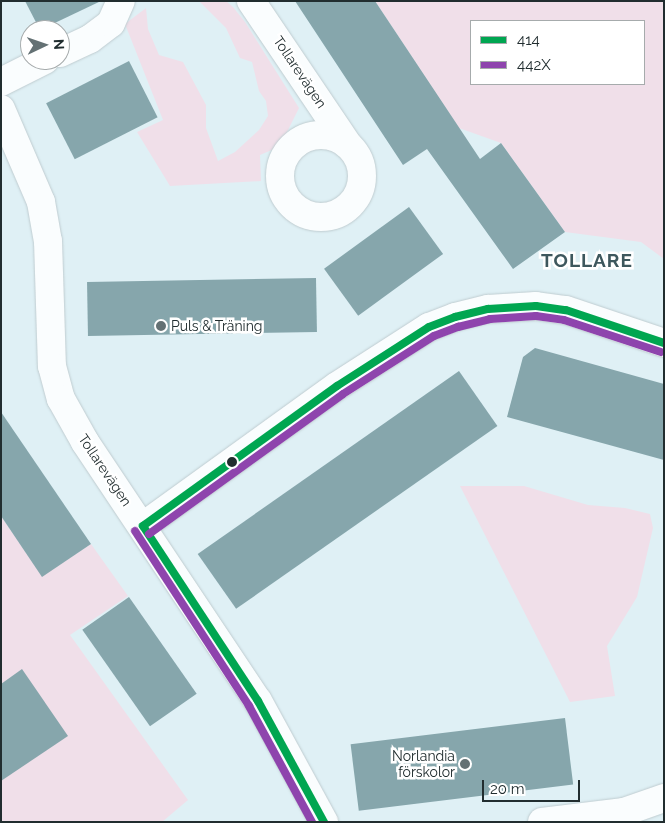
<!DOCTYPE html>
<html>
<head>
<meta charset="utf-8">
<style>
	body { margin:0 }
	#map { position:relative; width:665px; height:823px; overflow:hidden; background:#dff0f5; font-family:Raleway,sans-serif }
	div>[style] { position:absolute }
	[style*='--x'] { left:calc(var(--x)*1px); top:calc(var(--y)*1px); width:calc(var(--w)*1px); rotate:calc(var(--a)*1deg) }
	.green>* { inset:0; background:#f0dfe9 }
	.building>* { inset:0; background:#86a6ac; transform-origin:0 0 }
	.roads { filter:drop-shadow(0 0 1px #bfccd0) drop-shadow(0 0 1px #bfccd0) }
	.minor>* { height:28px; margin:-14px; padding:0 14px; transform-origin:14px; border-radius:14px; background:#fafdfe }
	.minor>.ring { margin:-14px; padding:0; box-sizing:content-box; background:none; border:28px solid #fafdfe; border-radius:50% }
	.bus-1>* { height:8px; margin:-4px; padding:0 4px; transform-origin:4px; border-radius:4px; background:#00a651 }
	.bus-2>* { height:8px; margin:-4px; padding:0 4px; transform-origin:4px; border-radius:4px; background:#8e44ad }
	.dots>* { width:14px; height:14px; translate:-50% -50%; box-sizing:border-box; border:2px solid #fff; border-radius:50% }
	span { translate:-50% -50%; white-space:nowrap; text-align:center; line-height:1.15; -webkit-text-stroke:5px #fff; paint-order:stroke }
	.street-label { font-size:14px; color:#212d2f }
	.poi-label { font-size:14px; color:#212d2f }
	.left { translate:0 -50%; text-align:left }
	.right { translate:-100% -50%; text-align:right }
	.district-label { font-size:19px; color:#3d575d; font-weight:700; letter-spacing:1px }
	.frame { position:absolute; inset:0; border:2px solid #212d2f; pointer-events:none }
	.legend { position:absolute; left:470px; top:20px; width:175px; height:65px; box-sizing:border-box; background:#fff; border:1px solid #a6abac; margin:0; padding:6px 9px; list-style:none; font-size:15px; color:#212d2f }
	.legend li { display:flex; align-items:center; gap:10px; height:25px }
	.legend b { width:25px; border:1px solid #a6abac }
	.north { position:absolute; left:20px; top:20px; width:50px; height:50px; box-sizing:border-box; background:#fff; border:1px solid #a6abac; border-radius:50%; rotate:87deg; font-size:14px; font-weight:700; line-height:20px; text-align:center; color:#212d2f }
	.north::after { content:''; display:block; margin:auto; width:18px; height:22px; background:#647174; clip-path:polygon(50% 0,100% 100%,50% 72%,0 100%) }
	.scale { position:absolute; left:482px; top:780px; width:98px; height:22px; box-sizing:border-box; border:2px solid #212d2f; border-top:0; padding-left:6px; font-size:15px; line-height:18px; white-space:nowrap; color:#212d2f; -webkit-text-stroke:4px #fff; paint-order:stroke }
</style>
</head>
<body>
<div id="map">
	<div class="green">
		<div style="clip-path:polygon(199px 1px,226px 1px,233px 7px,245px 22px,299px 108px,283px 140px,274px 149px,260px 155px,261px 181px,170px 186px,137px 132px,163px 120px,125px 24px,146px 8px,148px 29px,159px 55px,183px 62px,206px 105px,206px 128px,218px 161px,235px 152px,259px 130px,268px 116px,266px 101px,259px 91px,252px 62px,240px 58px,226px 28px)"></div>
		<div style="clip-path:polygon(evenodd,375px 1px,664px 1px,664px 259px,641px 242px,565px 232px,501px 143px,459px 128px,375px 1px,471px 21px,644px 21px,644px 84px,471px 84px,471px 21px)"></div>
		<div style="clip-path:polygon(460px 486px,524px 486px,588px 505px,625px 508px,650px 514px,653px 528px,637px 597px,607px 646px,615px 696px,570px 702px)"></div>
		<div style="clip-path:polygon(1px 516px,42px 576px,91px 544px,128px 596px,70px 635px,188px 800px,162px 822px,1px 822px)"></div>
	</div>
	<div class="building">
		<div style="clip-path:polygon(25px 1px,101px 1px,40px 30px)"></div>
		<div style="clip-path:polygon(295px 1px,375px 1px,480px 159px,501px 143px,565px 232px,513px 269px,427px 149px,403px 165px)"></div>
		<div style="left:129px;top:61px;width:63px;height:93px;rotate:63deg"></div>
		<div style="left:409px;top:207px;width:58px;height:105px;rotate:54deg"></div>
		<div style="left:316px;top:278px;width:54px;height:229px;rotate:89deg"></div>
		<div style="clip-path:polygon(535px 348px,664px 384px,664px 460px,507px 417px,523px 357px)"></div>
		<div style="left:459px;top:371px;width:67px;height:319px;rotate:55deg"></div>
		<div style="clip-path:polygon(1px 412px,91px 544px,42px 577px,1px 516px)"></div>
		<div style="left:129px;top:597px;width:118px;height:57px;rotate:55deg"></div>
		<div style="clip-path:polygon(22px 669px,68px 736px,1px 781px,1px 684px)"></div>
		<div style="left:565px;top:718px;width:67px;height:216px;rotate:83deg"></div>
	</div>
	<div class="roads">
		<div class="minor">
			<div style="--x:251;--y:1;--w:174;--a:56"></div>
			<div style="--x:60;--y:53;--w:33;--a:-25"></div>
			<div style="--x:90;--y:39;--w:26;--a:-37"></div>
			<div style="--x:111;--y:23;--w:24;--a:-66"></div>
			<div style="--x:1;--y:82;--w:49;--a:-26.6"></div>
			<div style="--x:1;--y:109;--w:101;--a:66.7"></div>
			<div style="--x:41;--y:202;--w:40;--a:80"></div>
			<div style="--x:48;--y:241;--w:125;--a:88.2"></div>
			<div style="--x:52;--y:366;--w:34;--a:75"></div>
			<div style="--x:61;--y:399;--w:49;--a:60.8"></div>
			<div style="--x:85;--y:442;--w:311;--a:56.3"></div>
			<div style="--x:258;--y:701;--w:138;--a:61.4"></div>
			<div class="ring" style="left:280px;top:135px;width:54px;height:54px"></div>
			<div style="--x:143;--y:526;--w:239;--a:-35.8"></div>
			<div style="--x:337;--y:386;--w:109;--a:-32.7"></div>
			<div style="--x:429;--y:327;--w:28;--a:-21"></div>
			<div style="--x:455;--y:317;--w:34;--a:-14"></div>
			<div style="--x:488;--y:309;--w:48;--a:-3.6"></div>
			<div style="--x:536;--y:306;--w:30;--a:8"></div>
			<div style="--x:566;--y:310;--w:103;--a:18.6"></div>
			<div style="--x:542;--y:822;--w:83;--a:-7"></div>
			<div style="--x:624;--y:812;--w:42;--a:-19.3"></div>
		</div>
	</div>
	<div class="bus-1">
		<div style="--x:143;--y:526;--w:239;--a:-35.8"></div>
		<div style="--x:337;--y:386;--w:109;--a:-32.7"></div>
		<div style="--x:429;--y:327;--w:28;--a:-21"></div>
		<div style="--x:455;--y:317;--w:34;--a:-14"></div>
		<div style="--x:488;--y:309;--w:48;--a:-3.6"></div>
		<div style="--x:536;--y:306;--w:30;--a:8"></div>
		<div style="--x:566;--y:310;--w:103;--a:18.6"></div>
		<div style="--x:143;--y:526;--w:209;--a:56.7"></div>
		<div style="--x:258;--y:701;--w:138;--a:61.4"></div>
	</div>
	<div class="bus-2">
		<div style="--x:135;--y:531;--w:209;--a:56.9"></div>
		<div style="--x:249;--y:706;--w:132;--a:61.5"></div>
		<div style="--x:149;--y:534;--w:239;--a:-35.8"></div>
		<div style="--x:343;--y:394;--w:108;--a:-32.5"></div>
		<div style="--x:434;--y:336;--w:26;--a:-21"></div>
		<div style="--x:458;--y:327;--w:33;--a:-14"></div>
		<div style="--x:490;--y:319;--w:46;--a:-3.7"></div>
		<div style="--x:536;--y:316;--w:28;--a:8"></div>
		<div style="--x:564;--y:320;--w:102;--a:18.3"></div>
	</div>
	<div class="dots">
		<div style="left:161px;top:326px;background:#647174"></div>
		<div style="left:232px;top:462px;background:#212d2f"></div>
		<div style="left:465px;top:764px;background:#647174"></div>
	</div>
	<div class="street-label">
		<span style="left:300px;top:72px;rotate:56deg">Tollarevägen</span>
		<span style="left:105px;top:470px;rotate:56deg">Tollarevägen</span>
	</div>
	<div class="poi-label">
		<span class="left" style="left:171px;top:326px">Puls &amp; Träning</span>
		<span class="right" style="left:455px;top:764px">Norlandia<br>förskolor</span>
	</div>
	<div class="district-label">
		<span style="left:587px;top:261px">TOLLARE</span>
	</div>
	<div class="frame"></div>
	<ul class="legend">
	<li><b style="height:6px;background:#00a651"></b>414</li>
	<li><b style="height:6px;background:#8e44ad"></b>442X</li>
	</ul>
	<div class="north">N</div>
	<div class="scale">20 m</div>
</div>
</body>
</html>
